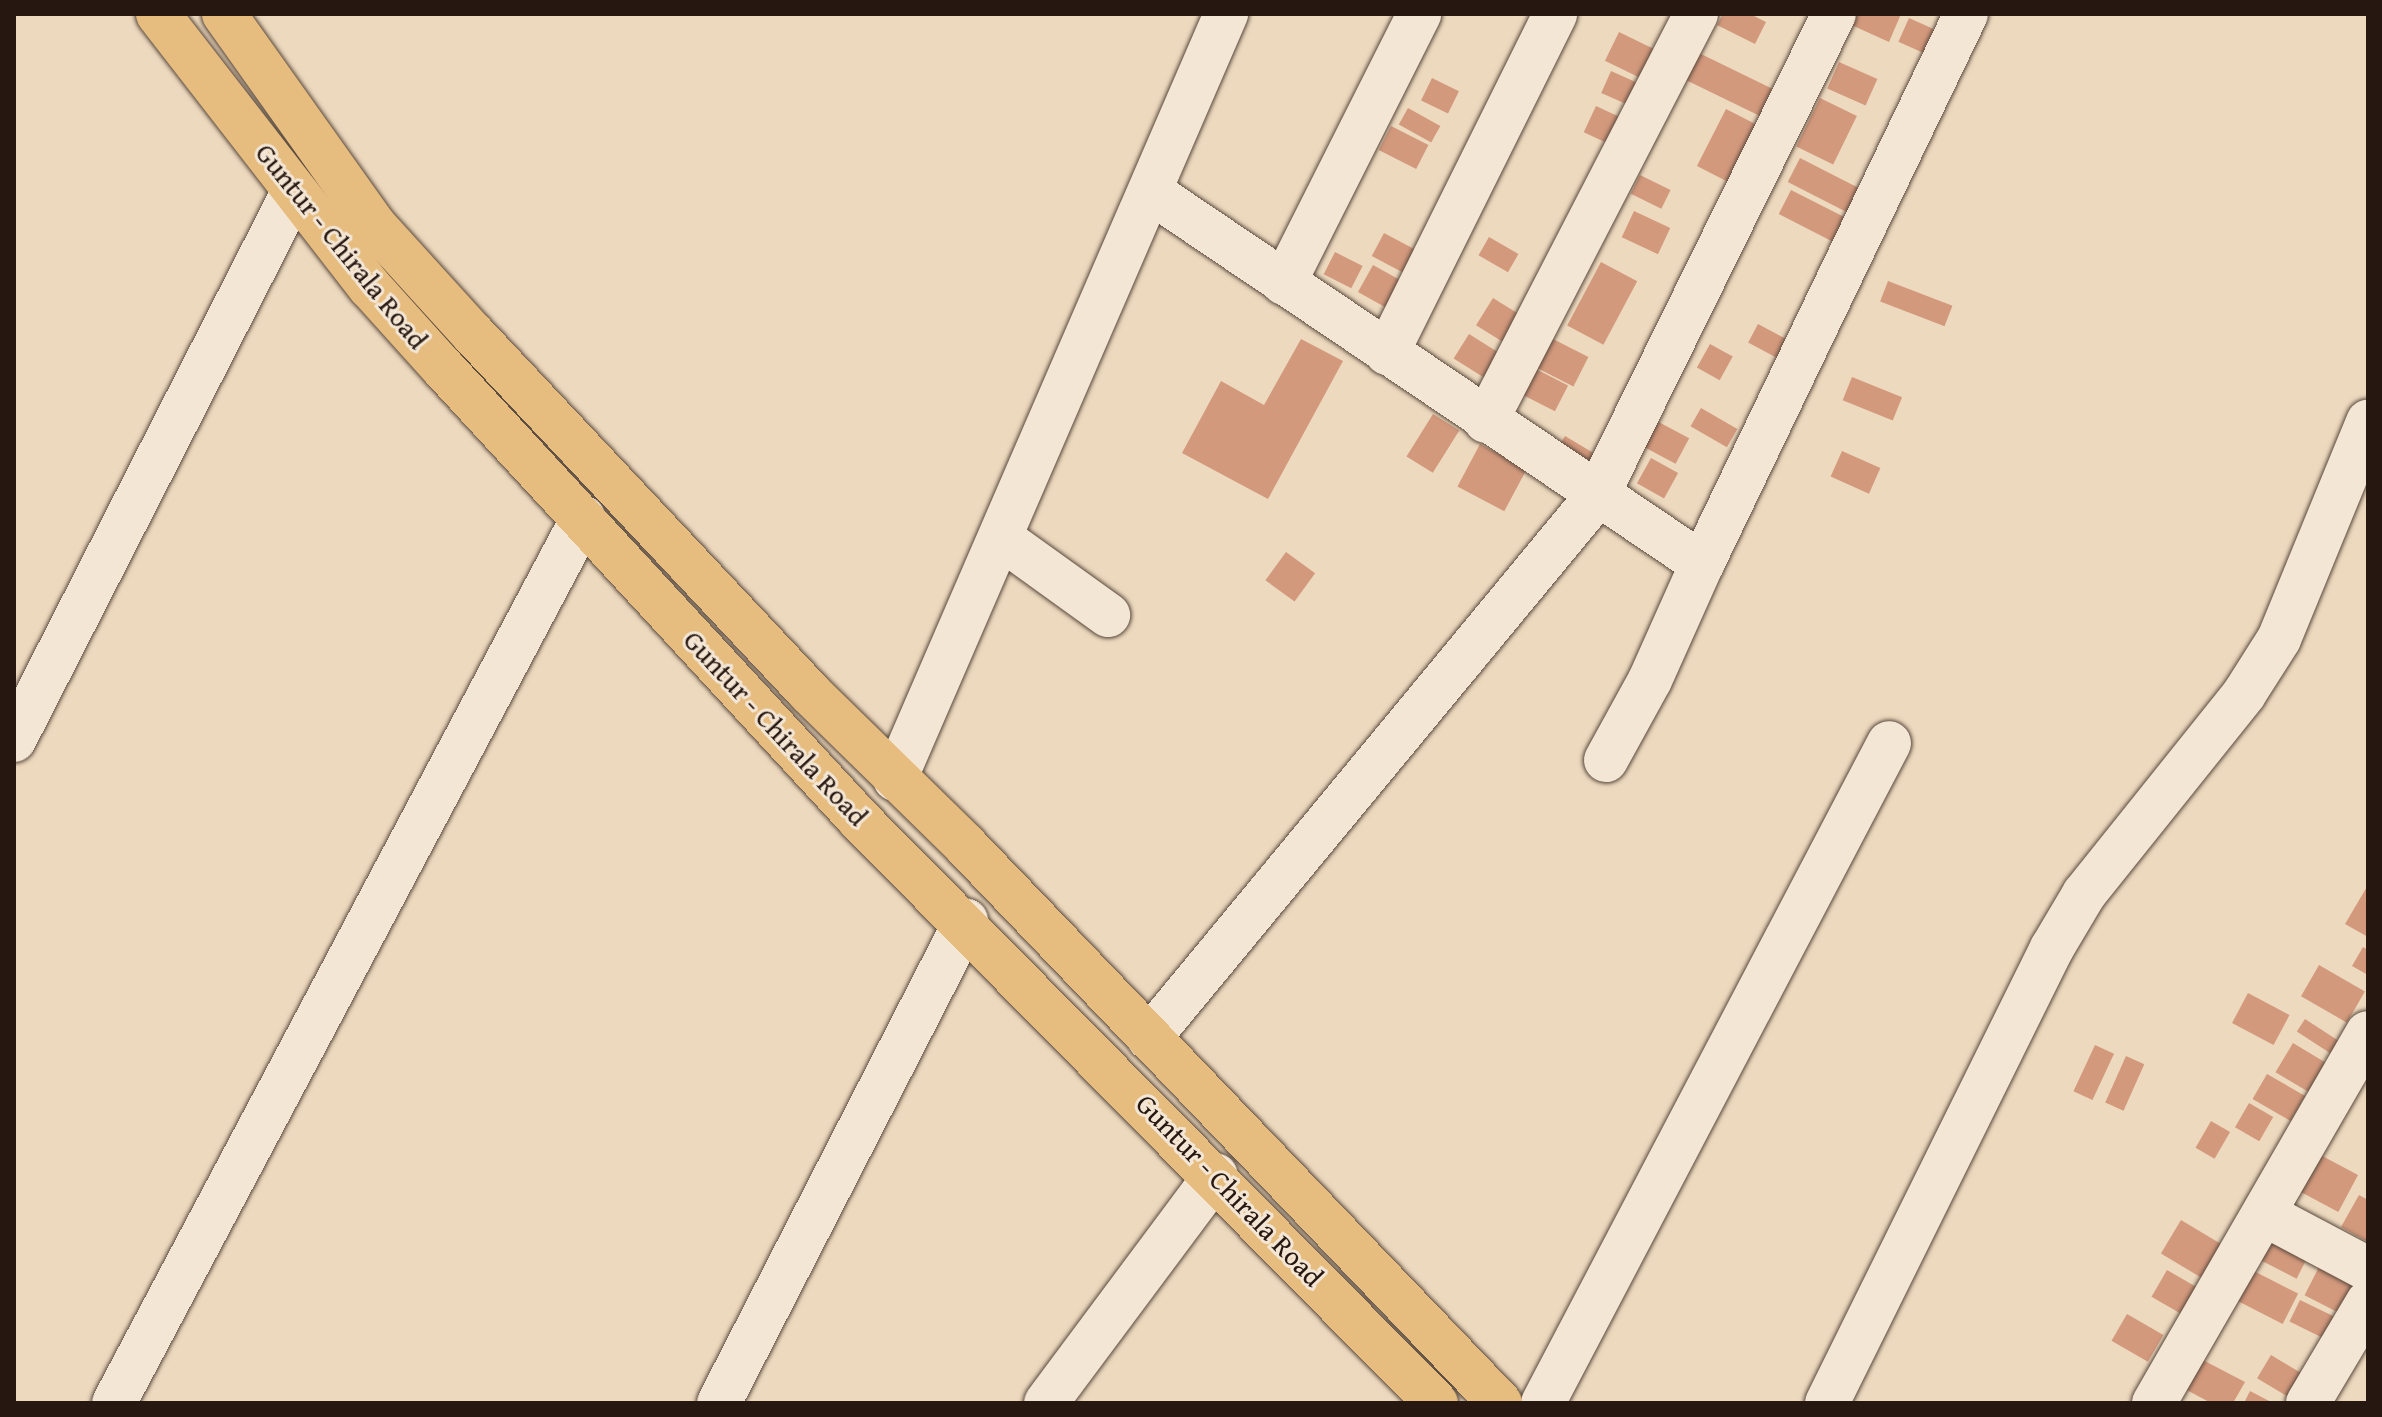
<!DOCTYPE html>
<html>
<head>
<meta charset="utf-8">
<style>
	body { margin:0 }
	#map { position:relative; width:2382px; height:1417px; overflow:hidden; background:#edd9be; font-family:"Gentium Book Plus",serif }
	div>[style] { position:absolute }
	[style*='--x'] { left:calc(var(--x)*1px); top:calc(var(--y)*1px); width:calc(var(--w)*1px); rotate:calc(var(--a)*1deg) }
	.building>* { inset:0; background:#d3997d; transform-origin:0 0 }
	.roads { filter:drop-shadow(0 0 2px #58483c) drop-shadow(0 0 2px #58483c) }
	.minor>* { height:44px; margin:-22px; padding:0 22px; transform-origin:22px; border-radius:22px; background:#f3e6d5 }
	.major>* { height:44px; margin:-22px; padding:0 22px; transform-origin:22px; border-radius:22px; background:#e6bc7f }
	span { translate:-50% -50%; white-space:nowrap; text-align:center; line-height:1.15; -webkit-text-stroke:6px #f3e6d5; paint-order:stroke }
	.street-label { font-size:28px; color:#261710 }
	.frame { position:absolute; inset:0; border:16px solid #261710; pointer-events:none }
</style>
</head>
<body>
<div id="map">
	<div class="building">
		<div style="clip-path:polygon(1723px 14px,1750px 14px,1766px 22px,1755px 44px,1717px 25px)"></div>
		<div style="clip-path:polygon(1851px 14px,1901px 14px,1889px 42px,1847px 23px)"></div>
		<div style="left:1909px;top:18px;width:36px;height:26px;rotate:24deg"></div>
		<div style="left:1619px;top:32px;width:52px;height:32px;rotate:26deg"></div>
		<div style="left:1699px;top:53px;width:95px;height:30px;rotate:26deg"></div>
		<div style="left:1839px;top:62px;width:42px;height:29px;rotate:24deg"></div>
		<div style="left:1611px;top:71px;width:36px;height:24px;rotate:24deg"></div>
		<div style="left:1432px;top:78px;width:30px;height:25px;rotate:26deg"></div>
		<div style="left:1820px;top:98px;width:41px;height:54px;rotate:26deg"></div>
		<div style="left:1596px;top:106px;width:38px;height:29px;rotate:25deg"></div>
		<div style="left:1408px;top:108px;width:37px;height:19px;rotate:29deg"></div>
		<div style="left:1726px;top:109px;width:45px;height:64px;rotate:27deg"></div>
		<div style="left:1391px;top:126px;width:42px;height:27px;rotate:27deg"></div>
		<div style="left:1800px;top:158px;width:72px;height:27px;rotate:27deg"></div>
		<div style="left:1640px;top:175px;width:34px;height:21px;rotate:26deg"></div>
		<div style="left:1791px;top:190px;width:63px;height:27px;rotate:27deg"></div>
		<div style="left:1634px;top:211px;width:40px;height:29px;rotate:25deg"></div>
		<div style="left:1384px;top:233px;width:41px;height:26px;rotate:28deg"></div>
		<div style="left:1489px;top:237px;width:34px;height:21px;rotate:30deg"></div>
		<div style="left:1335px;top:252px;width:31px;height:25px;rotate:27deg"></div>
		<div style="left:1601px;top:262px;width:41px;height:72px;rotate:28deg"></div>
		<div style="left:1373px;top:265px;width:39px;height:31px;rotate:29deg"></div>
		<div style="left:1888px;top:281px;width:69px;height:22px;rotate:21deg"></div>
		<div style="left:1493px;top:298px;width:36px;height:32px;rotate:32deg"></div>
		<div style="left:1758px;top:324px;width:36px;height:21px;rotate:28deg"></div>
		<div style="left:1469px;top:334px;width:39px;height:29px;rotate:32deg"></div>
		<div style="left:1551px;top:338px;width:42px;height:33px;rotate:27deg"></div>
		<div style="clip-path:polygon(1301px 339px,1343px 361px,1268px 499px,1182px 453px,1221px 381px,1264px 405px)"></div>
		<div style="left:1710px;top:344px;width:26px;height:27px;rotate:29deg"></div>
		<div style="left:1528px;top:365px;width:45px;height:29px;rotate:27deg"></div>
		<div style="left:1852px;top:377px;width:54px;height:25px;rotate:22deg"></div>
		<div style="left:1701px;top:408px;width:42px;height:21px;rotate:30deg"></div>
		<div style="left:1433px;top:414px;width:31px;height:50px;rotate:32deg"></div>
		<div style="left:1653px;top:419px;width:41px;height:29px;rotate:28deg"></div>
		<div style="left:1565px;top:436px;width:41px;height:22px;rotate:31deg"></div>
		<div style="left:1480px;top:444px;width:53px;height:48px;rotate:28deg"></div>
		<div style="left:1842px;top:451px;width:42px;height:28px;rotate:24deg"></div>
		<div style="left:1651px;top:458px;width:31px;height:29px;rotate:29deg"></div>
		<div style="left:1286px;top:552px;width:36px;height:35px;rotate:36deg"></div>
		<div style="clip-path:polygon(2368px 885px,2368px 937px,2345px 924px)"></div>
		<div style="clip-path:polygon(2363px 947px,2368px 950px,2368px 975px,2352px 966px)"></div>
		<div style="left:2319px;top:965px;width:53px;height:36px;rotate:30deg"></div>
		<div style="left:2248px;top:993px;width:47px;height:34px;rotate:28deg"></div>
		<div style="left:2305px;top:1019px;width:44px;height:15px;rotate:33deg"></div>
		<div style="left:2293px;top:1043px;width:47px;height:34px;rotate:31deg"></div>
		<div style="left:2095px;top:1045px;width:21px;height:51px;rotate:25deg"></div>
		<div style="left:2126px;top:1056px;width:20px;height:51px;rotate:24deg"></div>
		<div style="left:2267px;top:1074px;width:44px;height:29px;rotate:30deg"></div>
		<div style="left:2249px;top:1103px;width:28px;height:28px;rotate:30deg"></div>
		<div style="left:2211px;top:1121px;width:22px;height:31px;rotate:30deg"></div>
		<div style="left:2313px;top:1151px;width:51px;height:42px;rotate:28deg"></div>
		<div style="clip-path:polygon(2359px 1195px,2368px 1200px,2368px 1242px,2341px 1227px)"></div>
		<div style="left:2181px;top:1220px;width:55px;height:39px;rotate:31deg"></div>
		<div style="left:2267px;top:1231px;width:48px;height:29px;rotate:27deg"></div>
		<div style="left:2242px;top:1265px;width:63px;height:34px;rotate:27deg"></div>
		<div style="left:2320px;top:1265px;width:46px;height:34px;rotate:27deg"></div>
		<div style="left:2167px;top:1270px;width:44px;height:31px;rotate:30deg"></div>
		<div style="left:2300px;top:1300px;width:39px;height:24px;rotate:26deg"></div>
		<div style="left:2127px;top:1314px;width:42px;height:31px;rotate:30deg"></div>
		<div style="left:2271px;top:1355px;width:39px;height:27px;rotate:31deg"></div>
		<div style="clip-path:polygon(2199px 1358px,2245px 1382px,2233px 1403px,2211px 1403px,2183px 1388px)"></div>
		<div style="clip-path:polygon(2250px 1391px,2273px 1403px,2244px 1403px)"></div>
	</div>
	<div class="roads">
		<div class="minor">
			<div style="--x:1151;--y:192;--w:665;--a:34.02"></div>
			<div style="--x:1702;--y:564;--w:610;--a:-64.36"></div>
			<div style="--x:1284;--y:283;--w:301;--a:-63.3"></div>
			<div style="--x:1387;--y:353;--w:378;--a:-63.6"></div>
			<div style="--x:1486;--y:421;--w:458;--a:-62.7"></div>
			<div style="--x:1001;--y:538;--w:132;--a:35.7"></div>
			<div style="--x:14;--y:740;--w:616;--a:-62.98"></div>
			<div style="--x:1606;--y:760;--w:91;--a:-61.2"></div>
			<div style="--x:1650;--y:680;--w:127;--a:-65.9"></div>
			<div style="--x:895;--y:779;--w:834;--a:-66.6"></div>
			<div style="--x:1149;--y:1038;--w:703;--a:-50.42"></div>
			<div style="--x:1597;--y:496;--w:537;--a:-63.82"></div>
			<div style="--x:2264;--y:1214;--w:118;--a:27.9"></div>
			<div style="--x:114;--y:1403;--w:1002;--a:-62.08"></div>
			<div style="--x:719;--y:1403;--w:542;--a:-62.87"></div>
			<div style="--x:1046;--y:1403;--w:284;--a:-53.3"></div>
			<div style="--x:1543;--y:1403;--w:745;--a:-62.33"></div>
			<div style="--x:1827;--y:1403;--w:508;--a:-63.69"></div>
			<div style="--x:2052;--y:948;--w:63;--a:-59.3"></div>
			<div style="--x:2084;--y:894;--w:256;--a:-51.3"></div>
			<div style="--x:2244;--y:694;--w:65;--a:-57.5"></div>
			<div style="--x:2279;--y:639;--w:235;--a:-67.7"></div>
			<div style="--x:2154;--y:1403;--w:427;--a:-60"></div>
			<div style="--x:2308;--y:1403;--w:117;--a:-59.3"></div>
		</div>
		<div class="major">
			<div style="--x:158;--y:14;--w:346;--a:52.2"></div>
			<div style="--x:370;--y:287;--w:109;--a:48"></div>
			<div style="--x:443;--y:368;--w:614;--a:47.31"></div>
			<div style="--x:859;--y:819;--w:821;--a:45.35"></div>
			<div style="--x:224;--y:14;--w:259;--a:54.6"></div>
			<div style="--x:374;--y:225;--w:147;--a:47.8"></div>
			<div style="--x:473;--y:334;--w:491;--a:46.8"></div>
			<div style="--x:809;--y:692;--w:220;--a:44.4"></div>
			<div style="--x:966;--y:846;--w:772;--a:46.21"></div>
		</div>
	</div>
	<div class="street-label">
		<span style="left:342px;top:246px;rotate:51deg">Guntur - Chirala Road</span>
		<span style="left:776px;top:728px;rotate:47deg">Guntur - Chirala Road</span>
		<span style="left:1230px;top:1190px;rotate:46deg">Guntur - Chirala Road</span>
	</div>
	<div class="frame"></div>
</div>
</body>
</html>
